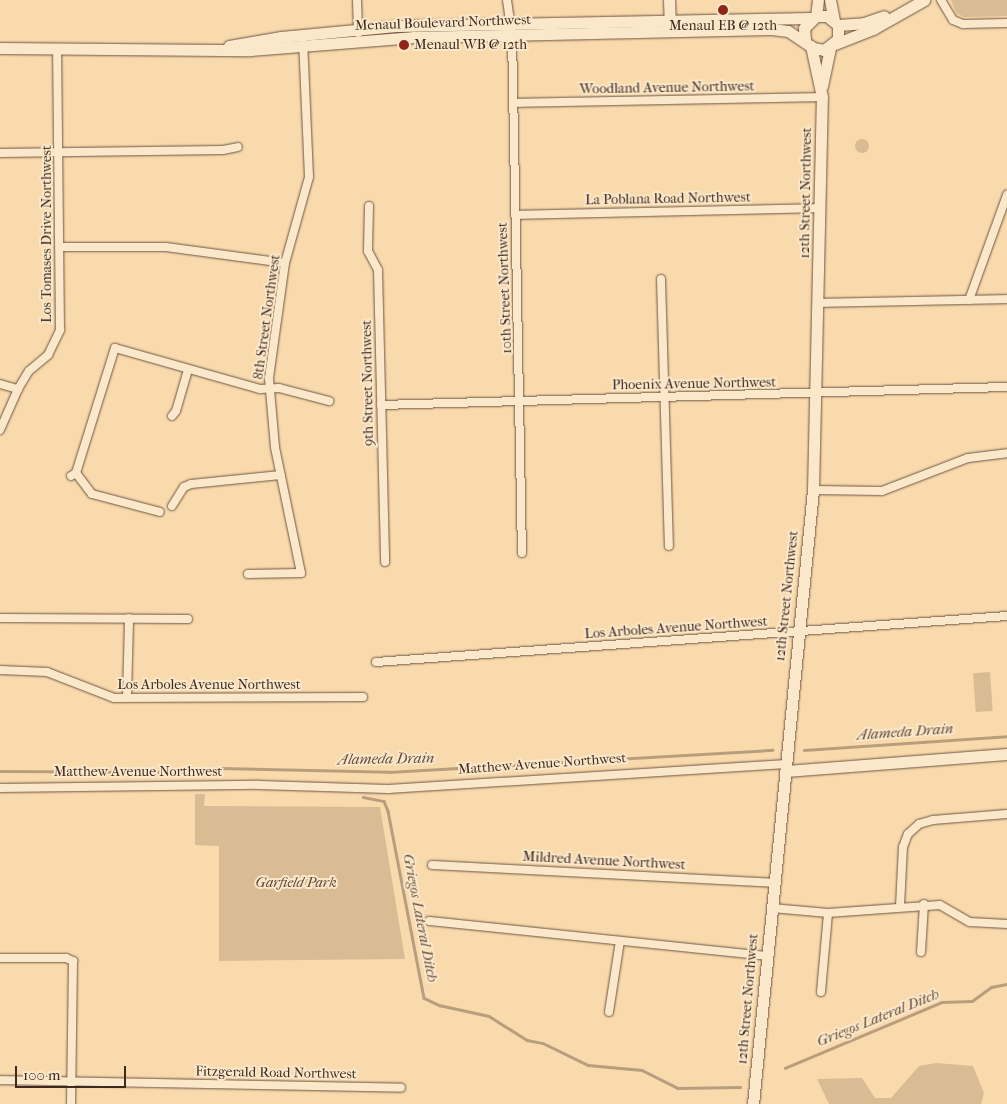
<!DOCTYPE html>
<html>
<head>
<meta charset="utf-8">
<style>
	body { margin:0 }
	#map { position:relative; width:1007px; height:1104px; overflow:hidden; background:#f9daac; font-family:"IM FELL French Canon",serif }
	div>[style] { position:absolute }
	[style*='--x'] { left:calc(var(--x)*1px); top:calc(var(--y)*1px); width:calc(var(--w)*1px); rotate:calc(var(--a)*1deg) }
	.green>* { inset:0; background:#d9bc94; transform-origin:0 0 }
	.round { border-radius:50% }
	.stream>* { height:2.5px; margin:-1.25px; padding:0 1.25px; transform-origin:1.25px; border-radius:1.25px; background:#b99e7d }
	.roads { filter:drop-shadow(0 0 1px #6d5544) drop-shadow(0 0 1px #6d5544) }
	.street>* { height:8px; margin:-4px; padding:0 4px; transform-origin:4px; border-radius:4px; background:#fbe7c9 }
	.secondary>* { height:11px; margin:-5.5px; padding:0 5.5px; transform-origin:5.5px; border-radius:5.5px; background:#fbe7c9 }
	.dots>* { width:14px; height:14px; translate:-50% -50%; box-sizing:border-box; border:2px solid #fbe7c9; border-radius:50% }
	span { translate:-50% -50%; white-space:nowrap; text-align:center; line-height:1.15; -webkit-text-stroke:4px #fbe7c9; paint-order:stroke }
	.street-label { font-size:14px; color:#3e2921 }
	.poi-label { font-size:14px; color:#3e2921 }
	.left { translate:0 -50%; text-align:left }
	.park-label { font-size:14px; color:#5d4638; font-style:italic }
	.water-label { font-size:15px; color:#634c3d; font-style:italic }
	.scale { position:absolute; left:15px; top:1066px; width:111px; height:22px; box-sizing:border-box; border:2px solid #3e2921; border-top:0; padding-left:6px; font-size:15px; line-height:18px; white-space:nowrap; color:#3e2921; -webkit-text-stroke:4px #fbe7c9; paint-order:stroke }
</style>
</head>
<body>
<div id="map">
	<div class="green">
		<div style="clip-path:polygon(951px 0,1007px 0,1007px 16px,964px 17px,956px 13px)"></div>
		<div class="round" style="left:855px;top:139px;width:14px;height:14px"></div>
		<div style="left:990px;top:672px;width:39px;height:17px;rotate:86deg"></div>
		<div style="clip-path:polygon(195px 794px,205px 794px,204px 806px,380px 807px,405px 959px,219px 961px,219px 846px,195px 845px)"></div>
		<div style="clip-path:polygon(936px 1063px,973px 1066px,984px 1093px,981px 1104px,829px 1104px,817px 1079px,862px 1078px,875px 1098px,891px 1098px,919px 1066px)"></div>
	</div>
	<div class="stream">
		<div style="--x:804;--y:750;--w:203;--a:-3.9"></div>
		<div style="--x:0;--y:771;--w:194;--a:0.3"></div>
		<div style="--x:194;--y:772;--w:25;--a:-9"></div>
		<div style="--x:219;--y:768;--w:170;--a:1.3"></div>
		<div style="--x:389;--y:772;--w:384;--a:-3.3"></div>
		<div style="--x:363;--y:797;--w:21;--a:11"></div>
		<div style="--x:384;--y:801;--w:11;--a:68"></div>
		<div style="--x:388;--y:811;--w:190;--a:79.1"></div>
		<div style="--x:424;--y:998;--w:17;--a:25"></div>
		<div style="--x:439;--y:1005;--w:51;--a:12.4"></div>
		<div style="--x:489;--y:1016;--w:45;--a:32.3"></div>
		<div style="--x:527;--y:1040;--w:16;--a:11"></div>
		<div style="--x:543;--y:1043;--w:50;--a:26.1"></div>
		<div style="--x:588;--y:1065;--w:54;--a:5.3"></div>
		<div style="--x:642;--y:1070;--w:40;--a:26.6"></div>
		<div style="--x:678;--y:1088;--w:62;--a:-0.9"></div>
		<div style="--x:785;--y:1068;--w:170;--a:-22.8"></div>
		<div style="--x:942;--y:1002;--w:30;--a:-2"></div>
		<div style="--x:972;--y:1001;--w:24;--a:-36"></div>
		<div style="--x:991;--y:987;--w:16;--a:-11"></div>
	</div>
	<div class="roads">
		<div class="street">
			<div style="--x:357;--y:0;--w:33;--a:88"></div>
			<div style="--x:507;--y:0;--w:34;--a:82"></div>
			<div style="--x:512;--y:34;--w:519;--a:88.9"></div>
			<div style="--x:941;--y:0;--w:23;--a:59"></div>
			<div style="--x:953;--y:20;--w:11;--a:22"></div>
			<div style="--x:963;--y:24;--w:44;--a:-1.3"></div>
			<div style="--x:513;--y:103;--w:309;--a:-1.1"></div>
			<div style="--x:0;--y:153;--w:223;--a:-0.8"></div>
			<div style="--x:223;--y:150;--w:15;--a:-11"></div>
			<div style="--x:369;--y:206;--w:45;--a:91.3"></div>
			<div style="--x:368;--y:251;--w:21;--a:62"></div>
			<div style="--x:378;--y:270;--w:292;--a:88.6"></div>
			<div style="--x:515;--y:215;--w:305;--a:-1.3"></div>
			<div style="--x:62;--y:247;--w:104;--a:0"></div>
			<div style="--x:166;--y:247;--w:120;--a:7.7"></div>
			<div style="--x:661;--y:279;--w:267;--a:88.3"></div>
			<div style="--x:969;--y:300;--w:112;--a:-70.1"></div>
			<div style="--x:819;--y:303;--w:188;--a:-1.2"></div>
			<div style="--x:0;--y:384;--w:19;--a:16"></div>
			<div style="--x:381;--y:405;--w:626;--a:-1.65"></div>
			<div style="--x:172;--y:416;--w:6;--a:-51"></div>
			<div style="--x:176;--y:411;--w:43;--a:-73.7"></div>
			<div style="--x:0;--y:430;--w:45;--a:-66.3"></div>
			<div style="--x:18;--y:389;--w:21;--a:-59"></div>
			<div style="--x:29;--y:371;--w:25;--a:-40"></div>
			<div style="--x:48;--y:355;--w:28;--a:-64"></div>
			<div style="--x:60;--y:330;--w:281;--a:-90.6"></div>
			<div style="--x:76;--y:473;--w:26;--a:53"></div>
			<div style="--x:92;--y:494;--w:70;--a:14.8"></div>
			<div style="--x:71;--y:476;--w:6;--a:-31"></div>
			<div style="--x:76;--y:473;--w:131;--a:-72.7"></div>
			<div style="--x:115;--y:348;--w:151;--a:15.8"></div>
			<div style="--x:260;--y:389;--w:19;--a:-3"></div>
			<div style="--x:279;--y:388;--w:52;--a:14.6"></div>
			<div style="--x:813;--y:490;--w:69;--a:0.8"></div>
			<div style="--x:882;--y:491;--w:92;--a:-21"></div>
			<div style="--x:968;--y:458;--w:39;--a:-7"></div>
			<div style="--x:172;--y:506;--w:22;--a:-58"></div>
			<div style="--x:184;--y:487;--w:8;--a:-23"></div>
			<div style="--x:191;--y:484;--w:90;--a:-5.7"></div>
			<div style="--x:248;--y:574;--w:53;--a:-1.1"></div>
			<div style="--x:301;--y:573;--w:129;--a:-101.7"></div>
			<div style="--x:275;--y:447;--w:69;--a:-95"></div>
			<div style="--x:269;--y:378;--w:116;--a:-82.1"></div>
			<div style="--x:285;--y:263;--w:89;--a:-74.4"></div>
			<div style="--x:309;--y:177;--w:135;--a:-92.5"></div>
			<div style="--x:0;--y:618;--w:188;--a:0.3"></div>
			<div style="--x:376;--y:662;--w:633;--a:-4.17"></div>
			<div style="--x:0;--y:670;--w:47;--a:2.4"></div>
			<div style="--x:47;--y:672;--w:72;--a:21.2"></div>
			<div style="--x:114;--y:698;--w:249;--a:-0.2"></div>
			<div style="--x:127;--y:697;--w:79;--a:-88.5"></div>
			<div style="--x:0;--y:788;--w:259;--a:-0.7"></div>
			<div style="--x:259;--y:785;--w:129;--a:1.8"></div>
			<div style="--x:388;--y:789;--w:399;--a:-3.6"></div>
			<div style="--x:432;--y:865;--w:342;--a:3"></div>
			<div style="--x:900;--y:906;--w:59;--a:-87.1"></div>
			<div style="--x:903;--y:847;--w:14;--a:-69"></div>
			<div style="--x:908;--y:834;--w:15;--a:-42"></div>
			<div style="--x:919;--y:824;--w:15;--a:-16"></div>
			<div style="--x:933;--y:820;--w:74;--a:-4.6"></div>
			<div style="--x:772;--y:908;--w:56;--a:5.1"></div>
			<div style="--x:828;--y:913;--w:112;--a:-4.1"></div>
			<div style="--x:940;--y:905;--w:34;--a:30"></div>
			<div style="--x:970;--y:922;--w:37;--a:3"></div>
			<div style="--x:429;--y:921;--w:340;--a:5.9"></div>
			<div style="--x:921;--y:952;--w:48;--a:-86.4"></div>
			<div style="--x:0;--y:958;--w:66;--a:0"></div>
			<div style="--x:66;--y:958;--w:8;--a:23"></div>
			<div style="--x:73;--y:961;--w:143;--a:90.8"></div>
			<div style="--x:821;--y:992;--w:79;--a:-84.9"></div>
			<div style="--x:609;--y:1012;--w:72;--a:-81.2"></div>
			<div style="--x:0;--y:1080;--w:401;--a:1.1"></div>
		</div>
		<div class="secondary">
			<div style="--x:669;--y:0;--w:26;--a:88"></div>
			<div style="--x:830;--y:0;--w:20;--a:79"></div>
			<div style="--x:816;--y:16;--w:16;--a:-83"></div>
			<div style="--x:838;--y:25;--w:26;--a:-4"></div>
			<div style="--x:864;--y:23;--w:21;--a:-19"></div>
			<div style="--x:835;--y:44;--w:41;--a:-21.5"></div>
			<div style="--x:873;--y:29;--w:59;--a:-29.6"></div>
			<div style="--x:229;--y:46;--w:53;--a:-9.8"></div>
			<div style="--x:281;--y:37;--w:118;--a:-5.4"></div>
			<div style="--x:398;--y:26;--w:412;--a:-1.1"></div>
			<div style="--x:0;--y:48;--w:250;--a:0.5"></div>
			<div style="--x:250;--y:50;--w:165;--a:-4.5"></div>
			<div style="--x:414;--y:37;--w:357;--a:-1.3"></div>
			<div style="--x:771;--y:29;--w:17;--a:7"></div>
			<div style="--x:788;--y:31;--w:30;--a:34"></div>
			<div style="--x:813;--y:48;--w:11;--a:10"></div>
			<div style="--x:824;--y:50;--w:18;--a:-38"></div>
			<div style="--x:838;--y:39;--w:14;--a:-90"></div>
			<div style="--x:838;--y:25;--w:14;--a:-141"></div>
			<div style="--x:827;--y:16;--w:11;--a:180"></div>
			<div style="--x:816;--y:16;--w:17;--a:135"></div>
			<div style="--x:804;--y:28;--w:12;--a:85"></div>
			<div style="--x:822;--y:86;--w:39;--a:-78"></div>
			<div style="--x:785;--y:771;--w:223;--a:-4.4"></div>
			<div style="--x:753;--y:1104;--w:617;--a:-84.42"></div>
			<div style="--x:813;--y:490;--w:393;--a:-88.7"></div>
			<div style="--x:822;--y:97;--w:52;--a:-102.2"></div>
		</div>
	</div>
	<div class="dots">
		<div style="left:723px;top:10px;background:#8f2418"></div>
		<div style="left:404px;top:45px;background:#8f2418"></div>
	</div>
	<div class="street-label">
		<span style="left:443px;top:23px;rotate:-2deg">Menaul Boulevard Northwest</span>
		<span style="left:667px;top:88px;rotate:-1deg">Woodland Avenue Northwest</span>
		<span style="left:806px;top:193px;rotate:-89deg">12th Street Northwest</span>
		<span style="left:668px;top:199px;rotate:-1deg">La Poblana Road Northwest</span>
		<span style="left:47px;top:234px;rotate:-90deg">Los Tomases Drive Northwest</span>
		<span style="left:505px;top:288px;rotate:-92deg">10th Street Northwest</span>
		<span style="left:267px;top:317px;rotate:-82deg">8th Street Northwest</span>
		<span style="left:368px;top:383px;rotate:-91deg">9th Street Northwest</span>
		<span style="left:694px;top:384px;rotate:-1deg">Phoenix Avenue Northwest</span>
		<span style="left:787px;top:596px;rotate:-84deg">12th Street Northwest</span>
		<span style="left:676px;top:628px;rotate:-4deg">Los Arboles Avenue Northwest</span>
		<span style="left:209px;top:685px">Los Arboles Avenue Northwest</span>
		<span style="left:542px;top:764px;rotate:-4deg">Matthew Avenue Northwest</span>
		<span style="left:138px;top:772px">Matthew Avenue Northwest</span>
		<span style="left:604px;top:861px;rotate:3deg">Mildred Avenue Northwest</span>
		<span style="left:748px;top:999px;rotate:-85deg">12th Street Northwest</span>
		<span style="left:276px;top:1073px;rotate:1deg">Fitzgerald Road Northwest</span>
	</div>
	<div class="poi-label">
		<span style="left:723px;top:26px">Menaul EB @ 12th</span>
		<span class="left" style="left:414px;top:45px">Menaul WB @ 12th</span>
	</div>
	<div class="park-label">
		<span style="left:296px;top:883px">Garfield Park</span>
	</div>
	<div class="water-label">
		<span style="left:905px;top:732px;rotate:-4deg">Alameda Drain</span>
		<span style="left:386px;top:759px;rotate:-1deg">Alameda Drain</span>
		<span style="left:420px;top:918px;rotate:79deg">Griegos Lateral Ditch</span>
		<span style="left:878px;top:1018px;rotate:-22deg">Griegos Lateral Ditch</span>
	</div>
	<div class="scale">100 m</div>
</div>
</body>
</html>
